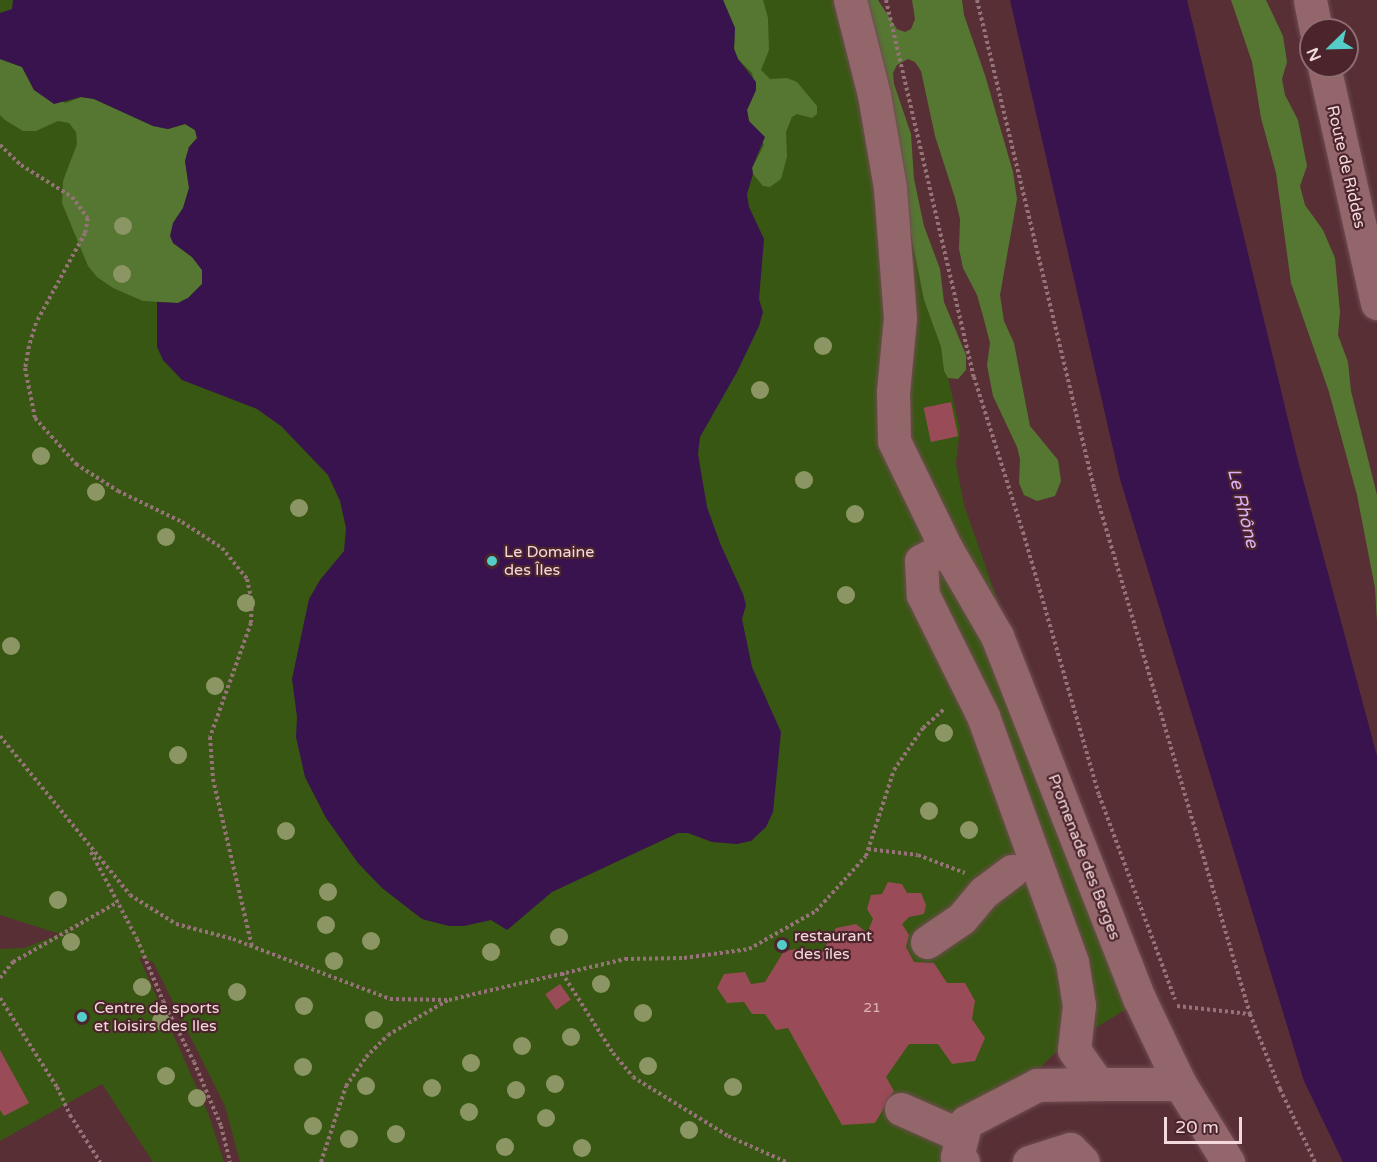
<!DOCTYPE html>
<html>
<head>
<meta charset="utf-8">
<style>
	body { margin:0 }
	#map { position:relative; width:1377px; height:1162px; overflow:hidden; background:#572f35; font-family:"Varela Round",sans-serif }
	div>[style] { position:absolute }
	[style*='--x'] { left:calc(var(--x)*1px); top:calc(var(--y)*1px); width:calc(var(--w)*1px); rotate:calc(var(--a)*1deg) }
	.green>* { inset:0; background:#385712 }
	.forest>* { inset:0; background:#557732 }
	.water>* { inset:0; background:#38134d }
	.building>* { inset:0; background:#9a4b58; transform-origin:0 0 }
	.path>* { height:4px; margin-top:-2px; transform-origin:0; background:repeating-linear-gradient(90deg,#967378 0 3px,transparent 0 6px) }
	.roads { filter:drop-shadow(0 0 2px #6f4d51) drop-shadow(0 0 2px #6f4d51) }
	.minor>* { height:33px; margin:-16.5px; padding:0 16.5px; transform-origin:16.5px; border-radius:16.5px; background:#93666b }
	.trees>* { width:18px; height:18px; margin:-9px; border-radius:50%; background:#8c9664 }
	.dots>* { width:16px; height:16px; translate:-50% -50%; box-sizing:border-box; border:3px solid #4b252b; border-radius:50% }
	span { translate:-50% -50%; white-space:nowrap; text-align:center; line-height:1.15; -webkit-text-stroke:4.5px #4b252b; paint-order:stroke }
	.number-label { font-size:14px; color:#ddb6ba }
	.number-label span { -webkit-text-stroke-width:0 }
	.street-label { font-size:16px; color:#f3d9db }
	.poi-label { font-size:16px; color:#f3d9db }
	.left { translate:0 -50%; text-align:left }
	.water-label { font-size:18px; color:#dcb1f9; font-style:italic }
	.north { position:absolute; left:1299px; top:18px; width:60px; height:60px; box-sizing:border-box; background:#4b252b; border:2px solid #8e6d71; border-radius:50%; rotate:247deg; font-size:16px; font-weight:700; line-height:24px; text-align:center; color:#f3d9db }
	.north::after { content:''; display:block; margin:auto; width:21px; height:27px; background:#54cdc8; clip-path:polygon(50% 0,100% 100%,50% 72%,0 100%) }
	.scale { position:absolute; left:1164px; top:1117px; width:78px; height:27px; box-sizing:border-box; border:3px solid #f3d9db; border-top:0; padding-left:8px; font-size:18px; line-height:21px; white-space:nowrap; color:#f3d9db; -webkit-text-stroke:4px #4b252b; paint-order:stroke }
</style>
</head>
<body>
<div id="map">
	<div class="green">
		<div style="clip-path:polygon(0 0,846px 0,906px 210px,924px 300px,941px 347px,944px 371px,948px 378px,960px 429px,956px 463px,964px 505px,1003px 616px,1146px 997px,1056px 1052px,944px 1162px,240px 1162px,225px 1106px,153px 962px,139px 957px,208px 1113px,224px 1162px,153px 1162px,102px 1084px,0 1141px,0 949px,24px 948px,60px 934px,0 915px)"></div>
	</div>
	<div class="forest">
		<div style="clip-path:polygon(723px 0,763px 0,768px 18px,769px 50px,761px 70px,770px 79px,787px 78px,797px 82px,817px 106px,817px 114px,812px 118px,797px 114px,792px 117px,786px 132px,787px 157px,781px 179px,770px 187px,763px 186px,753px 174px,752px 168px,764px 145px,749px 121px,747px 110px,756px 90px,752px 73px,738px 59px,734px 48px,735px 28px)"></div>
		<div style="clip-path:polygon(846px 0,878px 0,897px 29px,905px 32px,911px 29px,915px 19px,912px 0,962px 0,964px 15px,985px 75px,1013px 172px,1017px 199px,1000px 295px,1004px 321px,1014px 343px,1030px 426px,1058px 460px,1061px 481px,1055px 496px,1037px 501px,1024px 495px,1019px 483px,1020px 459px,1017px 447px,993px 396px,987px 365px,990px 343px,983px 316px,977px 295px,963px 268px,959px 249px,960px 219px,955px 198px,935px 136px,921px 71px,915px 62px,908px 59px,897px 65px,893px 73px,894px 84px,911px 134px,914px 179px,924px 226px,940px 269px,944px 302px,966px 355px,966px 370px,958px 379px,948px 378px,944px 371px,941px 347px,924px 300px,906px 210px)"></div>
		<div style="clip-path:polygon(1231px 0,1266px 0,1283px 36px,1287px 62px,1282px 79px,1285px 95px,1298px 120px,1307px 166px,1300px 186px,1305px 205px,1323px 230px,1335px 258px,1340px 312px,1338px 335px,1348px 362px,1351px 391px,1377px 495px,1377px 622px,1375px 588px,1357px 495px,1329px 392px,1291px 283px,1276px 173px,1261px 118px,1252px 62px)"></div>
		<div style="clip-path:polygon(0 59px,22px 67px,34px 90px,66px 103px,81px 97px,94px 99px,153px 126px,168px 129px,185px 124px,195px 130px,197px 138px,189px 147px,185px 161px,189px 188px,183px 208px,173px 223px,173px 243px,192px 257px,202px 270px,202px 284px,188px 298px,178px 303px,143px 301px,113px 288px,97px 277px,88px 266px,62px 203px,63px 181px,77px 144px,76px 132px,69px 123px,58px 121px,36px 131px,23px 131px,5px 120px,0 115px)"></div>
	</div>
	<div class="water">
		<div style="clip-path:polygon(13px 0,723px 0,735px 28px,734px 49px,738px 59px,756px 82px,756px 90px,747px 110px,749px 121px,765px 137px,752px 168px,753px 174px,747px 194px,749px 207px,764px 239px,759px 299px,763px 312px,759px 326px,737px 372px,700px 437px,698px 454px,707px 507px,720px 543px,743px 594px,746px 605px,742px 619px,752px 667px,781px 732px,773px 812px,766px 827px,751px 841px,737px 844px,712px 842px,688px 833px,678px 833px,552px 892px,507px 930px,491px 920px,464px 926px,449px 926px,422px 919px,382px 888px,358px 863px,326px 818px,305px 777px,296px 737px,297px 717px,292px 679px,309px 599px,320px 580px,344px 551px,346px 528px,340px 501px,328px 475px,281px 426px,257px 409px,182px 380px,163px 360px,157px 347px,157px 302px,178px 303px,188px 298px,202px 284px,202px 270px,192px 257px,173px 243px,170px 236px,173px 223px,183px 208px,189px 188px,185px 161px,189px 147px,197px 138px,195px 130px,185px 124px,168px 129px,153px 126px,94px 99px,81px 97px,54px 104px,34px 90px,22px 67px,0 59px,0 13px,12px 9px)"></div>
		<div style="clip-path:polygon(1010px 0,1187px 0,1297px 457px,1377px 756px,1377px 1162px,1343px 1162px,1304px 1081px,1120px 479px)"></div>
	</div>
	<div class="building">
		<div style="left:951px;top:402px;width:35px;height:28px;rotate:78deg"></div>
		<div style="clip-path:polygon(888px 882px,902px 884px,907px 893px,921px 893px,926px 905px,924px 914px,909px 917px,902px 924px,909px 935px,906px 947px,914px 962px,934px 963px,947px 983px,965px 983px,975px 1001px,972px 1019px,985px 1038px,975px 1061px,952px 1064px,938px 1044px,909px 1044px,886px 1077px,894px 1091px,875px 1123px,842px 1125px,788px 1028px,776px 1030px,765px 1014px,752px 1014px,744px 1002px,727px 1003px,717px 988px,724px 974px,745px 972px,751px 984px,765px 982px,784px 951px,797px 949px,818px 959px,836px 928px,856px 924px,867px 933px,873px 919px,867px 909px,871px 895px,882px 894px)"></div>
		<div style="left:560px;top:984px;width:19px;height:18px;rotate:55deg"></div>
		<div style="clip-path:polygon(0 1050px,29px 1103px,4px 1116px,0 1110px)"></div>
	</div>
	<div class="path">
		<div style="--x:886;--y:0;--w:387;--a:76.9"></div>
		<div style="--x:974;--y:377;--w:163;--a:72.5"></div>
		<div style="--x:1023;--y:532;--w:274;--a:73.9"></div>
		<div style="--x:1099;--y:795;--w:218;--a:69.6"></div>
		<div style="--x:977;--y:0;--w:502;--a:76.52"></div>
		<div style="--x:1094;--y:488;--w:549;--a:73.48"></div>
		<div style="--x:1250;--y:1014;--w:81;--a:68.2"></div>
		<div style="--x:1280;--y:1089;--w:81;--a:64.4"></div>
		<div style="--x:0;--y:145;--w:29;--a:44"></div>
		<div style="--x:21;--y:165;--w:60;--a:32.1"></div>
		<div style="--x:72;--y:197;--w:26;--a:53"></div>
		<div style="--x:88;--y:218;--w:15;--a:101"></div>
		<div style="--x:85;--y:233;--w:102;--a:118.6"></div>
		<div style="--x:36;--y:323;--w:24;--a:107"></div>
		<div style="--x:29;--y:346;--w:22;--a:100"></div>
		<div style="--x:25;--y:368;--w:51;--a:78.7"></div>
		<div style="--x:35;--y:418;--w:62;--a:48.3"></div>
		<div style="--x:76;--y:464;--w:50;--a:32.7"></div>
		<div style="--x:118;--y:491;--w:71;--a:25.8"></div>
		<div style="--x:182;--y:522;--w:48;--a:33"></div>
		<div style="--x:222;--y:548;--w:40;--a:51"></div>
		<div style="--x:247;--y:579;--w:24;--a:78"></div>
		<div style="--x:252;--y:602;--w:21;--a:93"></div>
		<div style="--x:251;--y:623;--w:121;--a:109.8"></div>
		<div style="--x:210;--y:737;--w:42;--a:85.9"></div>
		<div style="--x:213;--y:779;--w:171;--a:76.9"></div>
		<div style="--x:0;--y:736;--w:205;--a:50.7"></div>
		<div style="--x:130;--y:895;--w:54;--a:32.2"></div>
		<div style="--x:176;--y:924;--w:59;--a:14.7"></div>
		<div style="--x:233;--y:939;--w:168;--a:20.9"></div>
		<div style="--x:390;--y:999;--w:59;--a:1"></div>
		<div style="--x:449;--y:1000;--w:181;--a:-13.1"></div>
		<div style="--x:625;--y:959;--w:59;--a:-1"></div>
		<div style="--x:684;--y:958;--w:66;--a:-7.9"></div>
		<div style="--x:749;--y:949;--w:77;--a:-29.6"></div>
		<div style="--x:816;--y:911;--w:74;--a:-47.7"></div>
		<div style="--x:866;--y:856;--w:90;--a:-72"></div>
		<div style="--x:894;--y:770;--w:51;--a:-55.4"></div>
		<div style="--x:923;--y:728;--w:30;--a:-42"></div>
		<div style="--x:868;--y:849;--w:50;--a:6.8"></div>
		<div style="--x:918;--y:855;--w:50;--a:21"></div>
		<div style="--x:91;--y:852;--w:98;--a:62.1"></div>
		<div style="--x:137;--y:939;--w:67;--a:67.2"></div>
		<div style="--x:163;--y:1001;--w:68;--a:63.1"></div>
		<div style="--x:194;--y:1062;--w:69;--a:67.1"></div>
		<div style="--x:221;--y:1126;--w:37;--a:76"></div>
		<div style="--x:562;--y:973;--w:95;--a:57.5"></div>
		<div style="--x:613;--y:1053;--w:31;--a:50"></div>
		<div style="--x:633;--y:1077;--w:112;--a:31.8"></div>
		<div style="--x:728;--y:1136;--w:64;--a:24.1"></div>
		<div style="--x:0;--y:978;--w:21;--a:-51"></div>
		<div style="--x:13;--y:962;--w:121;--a:-29.7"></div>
		<div style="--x:0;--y:998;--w:106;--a:57.4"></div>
		<div style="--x:57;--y:1087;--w:31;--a:65"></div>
		<div style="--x:70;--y:1115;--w:56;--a:57.4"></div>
		<div style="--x:1177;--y:1006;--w:73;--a:6.3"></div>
		<div style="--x:321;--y:1162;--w:80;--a:-71.8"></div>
		<div style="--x:346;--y:1086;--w:35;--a:-55"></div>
		<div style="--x:366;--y:1057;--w:31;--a:-45"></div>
		<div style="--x:388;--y:1035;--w:69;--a:-30.3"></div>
	</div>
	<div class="roads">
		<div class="minor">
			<div style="--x:850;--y:0;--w:98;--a:75.8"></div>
			<div style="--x:874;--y:95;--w:94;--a:80.2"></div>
			<div style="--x:890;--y:188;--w:130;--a:85.6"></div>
			<div style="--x:900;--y:318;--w:74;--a:95.4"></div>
			<div style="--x:893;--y:392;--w:49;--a:88.8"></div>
			<div style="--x:894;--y:441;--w:119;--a:64.1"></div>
			<div style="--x:946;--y:548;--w:102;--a:59.9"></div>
			<div style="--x:997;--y:636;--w:389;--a:68.6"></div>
			<div style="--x:1139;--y:998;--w:95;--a:64.5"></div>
			<div style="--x:1180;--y:1084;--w:92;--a:58.4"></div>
			<div style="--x:1310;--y:0;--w:31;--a:79"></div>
			<div style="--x:1324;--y:66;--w:243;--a:77.4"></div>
			<div style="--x:946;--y:548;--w:28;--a:153"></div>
			<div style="--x:921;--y:561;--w:34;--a:87"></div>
			<div style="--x:923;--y:595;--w:135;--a:63.6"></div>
			<div style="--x:983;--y:716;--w:262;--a:70.1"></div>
			<div style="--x:1072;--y:962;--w:44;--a:80.8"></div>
			<div style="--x:1079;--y:1005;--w:45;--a:96.3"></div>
			<div style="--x:1074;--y:1050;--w:42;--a:54.8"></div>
			<div style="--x:1098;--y:1084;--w:82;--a:0"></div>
			<div style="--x:927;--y:942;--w:42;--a:-34.4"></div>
			<div style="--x:962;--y:918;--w:34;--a:-50"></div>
			<div style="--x:984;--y:892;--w:35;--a:-37"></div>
			<div style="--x:901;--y:1109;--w:67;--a:23.9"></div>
			<div style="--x:963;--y:1162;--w:8;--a:-140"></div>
			<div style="--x:957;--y:1157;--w:36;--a:-76"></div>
			<div style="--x:966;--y:1122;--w:80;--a:-27.5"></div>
			<div style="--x:1037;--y:1085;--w:61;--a:-0.9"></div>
			<div style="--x:1029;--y:1162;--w:43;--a:-17.6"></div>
			<div style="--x:1070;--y:1149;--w:18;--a:45"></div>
		</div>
	</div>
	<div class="trees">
		<div style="left:123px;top:226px"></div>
		<div style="left:122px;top:274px"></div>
		<div style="left:823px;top:346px"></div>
		<div style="left:760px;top:390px"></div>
		<div style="left:41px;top:456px"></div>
		<div style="left:804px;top:480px"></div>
		<div style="left:96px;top:492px"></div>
		<div style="left:299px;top:508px"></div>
		<div style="left:855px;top:514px"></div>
		<div style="left:166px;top:537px"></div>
		<div style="left:846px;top:595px"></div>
		<div style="left:246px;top:603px"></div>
		<div style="left:11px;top:646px"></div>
		<div style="left:215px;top:686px"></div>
		<div style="left:944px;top:733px"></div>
		<div style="left:178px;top:755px"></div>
		<div style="left:929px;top:811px"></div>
		<div style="left:969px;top:830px"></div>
		<div style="left:286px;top:831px"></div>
		<div style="left:328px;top:892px"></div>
		<div style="left:58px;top:900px"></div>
		<div style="left:326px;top:925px"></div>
		<div style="left:559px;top:937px"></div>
		<div style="left:371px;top:941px"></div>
		<div style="left:71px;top:942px"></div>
		<div style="left:491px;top:952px"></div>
		<div style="left:334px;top:961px"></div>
		<div style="left:601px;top:984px"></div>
		<div style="left:142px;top:987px"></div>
		<div style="left:237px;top:992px"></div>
		<div style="left:304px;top:1006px"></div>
		<div style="left:643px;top:1013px"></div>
		<div style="left:374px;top:1020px"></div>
		<div style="left:161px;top:1021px"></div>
		<div style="left:571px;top:1037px"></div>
		<div style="left:522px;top:1046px"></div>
		<div style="left:471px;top:1063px"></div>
		<div style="left:648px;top:1066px"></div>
		<div style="left:303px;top:1067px"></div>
		<div style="left:166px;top:1076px"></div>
		<div style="left:555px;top:1084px"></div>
		<div style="left:366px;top:1086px"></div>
		<div style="left:733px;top:1087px"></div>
		<div style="left:432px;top:1088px"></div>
		<div style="left:516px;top:1090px"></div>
		<div style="left:197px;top:1098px"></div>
		<div style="left:469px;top:1112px"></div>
		<div style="left:546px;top:1118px"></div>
		<div style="left:313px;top:1126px"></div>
		<div style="left:689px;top:1130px"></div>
		<div style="left:396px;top:1134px"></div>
		<div style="left:349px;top:1139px"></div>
		<div style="left:505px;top:1147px"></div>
		<div style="left:582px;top:1148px"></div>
	</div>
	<div class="dots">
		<div style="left:492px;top:561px;background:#54cdc8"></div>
		<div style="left:782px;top:945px;background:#54cdc8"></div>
		<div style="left:82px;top:1017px;background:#54cdc8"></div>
	</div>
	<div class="number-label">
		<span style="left:872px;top:1008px">21</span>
	</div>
	<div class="street-label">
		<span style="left:1346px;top:167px;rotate:77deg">Route de Riddes</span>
		<span style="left:1084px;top:857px;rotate:69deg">Promenade des Berges</span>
	</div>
	<div class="poi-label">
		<span class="left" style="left:504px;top:561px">Le Domaine<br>des Îles</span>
		<span class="left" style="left:794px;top:945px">restaurant<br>des îles</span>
		<span class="left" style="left:94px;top:1017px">Centre de sports<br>et loisirs des Iles</span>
	</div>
	<div class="water-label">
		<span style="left:1243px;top:508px;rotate:76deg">Le Rhône</span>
	</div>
	<div class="north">N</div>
	<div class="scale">20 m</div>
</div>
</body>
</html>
